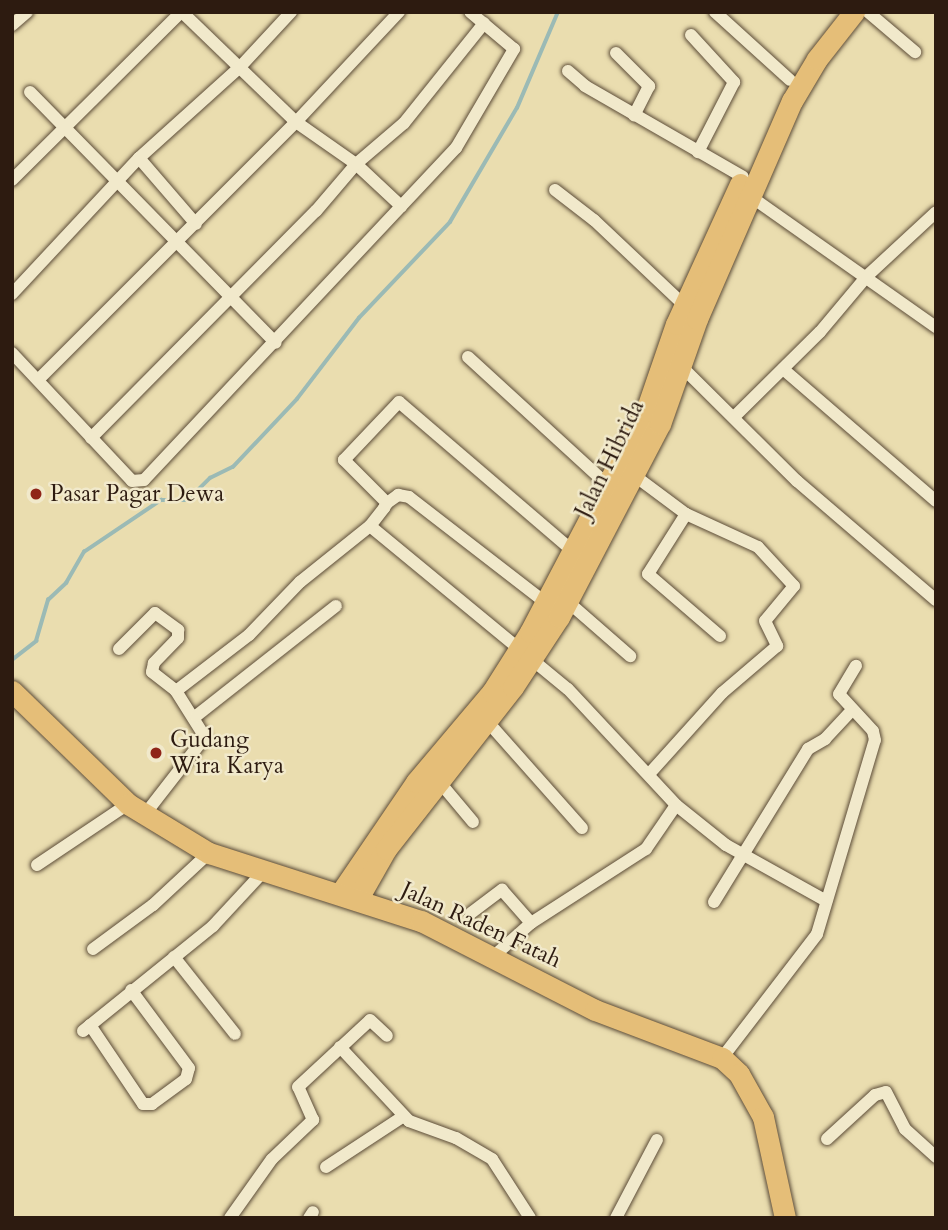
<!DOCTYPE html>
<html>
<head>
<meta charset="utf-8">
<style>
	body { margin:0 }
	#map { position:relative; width:948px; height:1230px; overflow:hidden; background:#eaddaf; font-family:Cardo,serif }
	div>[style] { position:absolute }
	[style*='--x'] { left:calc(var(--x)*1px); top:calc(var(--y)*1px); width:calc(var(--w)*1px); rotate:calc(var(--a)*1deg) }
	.stream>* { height:3.5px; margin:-1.75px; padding:0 1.75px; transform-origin:1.75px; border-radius:1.75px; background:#9bbab5 }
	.roads { filter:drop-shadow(0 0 2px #5c4c38) drop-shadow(0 0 2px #5c4c38) }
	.minor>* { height:12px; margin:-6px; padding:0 6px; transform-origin:6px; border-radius:6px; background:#f1e9cb }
	.primary>* { height:21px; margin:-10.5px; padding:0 10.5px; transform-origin:10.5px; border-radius:10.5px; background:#e5be78 }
	.trunk>* { height:21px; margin:-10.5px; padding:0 10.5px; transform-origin:10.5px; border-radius:10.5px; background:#e5be78 }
	.dots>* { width:19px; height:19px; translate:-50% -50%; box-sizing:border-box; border:4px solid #f1e9cb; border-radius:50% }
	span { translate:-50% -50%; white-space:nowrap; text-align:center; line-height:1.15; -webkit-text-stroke:5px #f1e9cb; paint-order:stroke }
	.street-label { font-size:23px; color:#2d1b10 }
	.poi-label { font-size:23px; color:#2d1b10 }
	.left { translate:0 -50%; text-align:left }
	.frame { position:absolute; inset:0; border:14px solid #2d1b10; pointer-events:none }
</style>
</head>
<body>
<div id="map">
	<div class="stream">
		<div style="--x:12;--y:660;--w:31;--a:-38"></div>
		<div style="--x:36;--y:641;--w:43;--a:-73.7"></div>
		<div style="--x:48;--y:600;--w:25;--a:-43"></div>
		<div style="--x:66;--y:583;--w:36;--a:-60"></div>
		<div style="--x:84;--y:552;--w:93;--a:-34"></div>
		<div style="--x:161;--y:500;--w:27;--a:0"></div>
		<div style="--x:188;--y:500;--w:31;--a:-45"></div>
		<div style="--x:210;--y:478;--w:25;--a:-26"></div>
		<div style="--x:233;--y:467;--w:93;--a:-46.7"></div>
		<div style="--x:297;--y:399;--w:102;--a:-52.6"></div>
		<div style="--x:359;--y:318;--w:132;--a:-46.5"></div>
		<div style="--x:450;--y:222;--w:132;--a:-59.6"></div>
		<div style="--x:517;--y:108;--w:104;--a:-66.9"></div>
	</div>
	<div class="roads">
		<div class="minor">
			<div style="--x:182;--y:12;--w:158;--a:44"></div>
			<div style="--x:296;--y:122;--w:73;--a:35"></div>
			<div style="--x:356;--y:164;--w:62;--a:43"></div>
			<div style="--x:715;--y:12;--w:101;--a:42.2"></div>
			<div style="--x:868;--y:12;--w:62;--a:40.4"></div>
			<div style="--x:12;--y:25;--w:20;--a:-41"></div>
			<div style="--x:691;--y:35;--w:64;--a:47.5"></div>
			<div style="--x:734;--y:82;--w:79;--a:117.2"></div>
			<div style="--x:616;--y:53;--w:47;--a:45"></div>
			<div style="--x:649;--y:86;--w:33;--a:117"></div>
			<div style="--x:568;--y:71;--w:23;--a:41"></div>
			<div style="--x:585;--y:86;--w:182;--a:29.9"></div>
			<div style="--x:30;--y:92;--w:351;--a:45.6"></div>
			<div style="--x:139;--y:158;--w:87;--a:49.2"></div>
			<div style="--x:12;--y:180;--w:238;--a:-44.8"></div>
			<div style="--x:555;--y:190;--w:49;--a:37.6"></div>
			<div style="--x:594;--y:220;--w:124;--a:43.4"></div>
			<div style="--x:750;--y:196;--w:228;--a:35.2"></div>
			<div style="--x:12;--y:294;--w:186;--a:-47"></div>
			<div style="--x:139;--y:158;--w:137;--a:-42"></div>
			<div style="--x:241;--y:66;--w:74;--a:-47.2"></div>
			<div style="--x:12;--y:353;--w:175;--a:46.8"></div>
			<div style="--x:132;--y:481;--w:12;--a:-5"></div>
			<div style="--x:144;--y:480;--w:456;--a:-46.8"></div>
			<div style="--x:456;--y:148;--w:115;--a:-59.6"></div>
			<div style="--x:514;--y:49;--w:57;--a:-139.9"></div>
			<div style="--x:468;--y:357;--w:191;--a:42.5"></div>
			<div style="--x:680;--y:365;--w:165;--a:44.8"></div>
			<div style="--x:797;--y:481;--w:183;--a:40.6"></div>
			<div style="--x:783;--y:369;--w:202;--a:40.8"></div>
			<div style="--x:39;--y:379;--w:363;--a:-45"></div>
			<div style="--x:296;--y:122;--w:151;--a:-46.9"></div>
			<div style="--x:734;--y:417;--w:121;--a:-44.7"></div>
			<div style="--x:820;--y:332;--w:73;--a:-50"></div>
			<div style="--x:867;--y:276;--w:94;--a:-42.8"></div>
			<div style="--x:91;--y:438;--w:320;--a:-45.3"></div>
			<div style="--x:316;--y:211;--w:62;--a:-49.6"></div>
			<div style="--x:356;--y:164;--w:63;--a:-40.5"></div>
			<div style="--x:404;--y:123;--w:128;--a:-51.3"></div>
			<div style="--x:635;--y:476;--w:64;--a:36.7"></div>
			<div style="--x:686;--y:514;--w:79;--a:24.6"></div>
			<div style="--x:758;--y:547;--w:53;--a:47.3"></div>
			<div style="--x:794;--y:586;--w:45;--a:129.6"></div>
			<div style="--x:765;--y:621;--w:28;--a:64"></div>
			<div style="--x:777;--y:646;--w:72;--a:139.5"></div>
			<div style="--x:722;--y:693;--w:109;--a:132"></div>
			<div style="--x:387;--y:503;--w:14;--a:-36"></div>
			<div style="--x:398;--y:495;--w:11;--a:10"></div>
			<div style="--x:409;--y:497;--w:172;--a:37.7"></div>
			<div style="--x:686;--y:514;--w:71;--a:122.3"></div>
			<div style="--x:648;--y:574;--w:95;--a:40.7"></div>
			<div style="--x:370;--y:526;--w:256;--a:39.5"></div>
			<div style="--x:568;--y:689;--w:158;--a:47"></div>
			<div style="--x:676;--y:805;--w:64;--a:38.7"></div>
			<div style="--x:726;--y:845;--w:115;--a:29.2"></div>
			<div style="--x:567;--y:601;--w:84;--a:41.1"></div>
			<div style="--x:119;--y:649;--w:51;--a:-45"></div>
			<div style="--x:155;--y:613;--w:29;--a:36"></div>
			<div style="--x:178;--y:630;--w:8;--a:90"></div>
			<div style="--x:178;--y:638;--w:35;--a:134"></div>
			<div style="--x:154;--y:663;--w:9;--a:103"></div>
			<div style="--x:152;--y:672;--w:31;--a:38"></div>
			<div style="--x:176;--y:691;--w:54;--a:57.8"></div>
			<div style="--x:205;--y:737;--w:98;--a:127.9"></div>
			<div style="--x:176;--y:691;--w:92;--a:-37.5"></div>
			<div style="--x:249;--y:635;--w:74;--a:-46.1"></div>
			<div style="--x:300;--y:582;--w:90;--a:-38.7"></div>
			<div style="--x:370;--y:526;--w:23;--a:-52"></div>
			<div style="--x:384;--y:508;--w:6;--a:-59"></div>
			<div style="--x:387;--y:503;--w:61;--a:-135"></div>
			<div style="--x:344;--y:460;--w:80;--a:-46.5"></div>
			<div style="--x:399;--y:402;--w:230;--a:40.6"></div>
			<div style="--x:196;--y:716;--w:178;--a:-38.2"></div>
			<div style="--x:487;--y:721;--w:143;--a:48.4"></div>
			<div style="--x:437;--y:779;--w:56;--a:50.1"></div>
			<div style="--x:37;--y:865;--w:110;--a:-33.8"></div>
			<div style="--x:714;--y:902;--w:180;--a:-58.4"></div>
			<div style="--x:808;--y:749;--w:20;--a:-30"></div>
			<div style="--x:825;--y:739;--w:40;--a:-47"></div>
			<div style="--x:471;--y:913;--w:39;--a:-37"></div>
			<div style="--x:502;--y:890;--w:44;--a:48.7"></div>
			<div style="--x:93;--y:949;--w:74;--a:-36.3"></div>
			<div style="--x:153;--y:905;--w:76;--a:-42.9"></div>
			<div style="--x:495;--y:955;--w:48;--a:-41.6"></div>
			<div style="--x:531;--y:923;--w:137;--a:-32.8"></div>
			<div style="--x:646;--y:849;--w:53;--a:-55.7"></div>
			<div style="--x:174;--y:957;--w:98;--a:51.6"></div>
			<div style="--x:90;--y:1025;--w:95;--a:56.1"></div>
			<div style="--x:143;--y:1104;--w:9;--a:0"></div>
			<div style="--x:152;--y:1104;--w:42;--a:-36.3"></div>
			<div style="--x:186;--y:1079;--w:11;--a:-75"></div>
			<div style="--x:189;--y:1068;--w:97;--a:-126.6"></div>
			<div style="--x:83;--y:1031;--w:167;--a:-38.9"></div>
			<div style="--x:213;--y:926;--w:74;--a:-47.2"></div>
			<div style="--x:340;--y:1047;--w:101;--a:47"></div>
			<div style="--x:409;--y:1121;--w:50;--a:19.9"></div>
			<div style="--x:456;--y:1138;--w:42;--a:30.3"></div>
			<div style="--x:492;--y:1159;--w:70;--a:57.2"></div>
			<div style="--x:722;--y:1058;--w:156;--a:-52.5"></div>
			<div style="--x:817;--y:934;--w:202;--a:-73.4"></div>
			<div style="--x:875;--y:740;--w:9;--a:-103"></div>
			<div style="--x:873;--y:731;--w:50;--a:-132.6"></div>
			<div style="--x:839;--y:694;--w:33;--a:-59"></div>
			<div style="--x:827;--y:1139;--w:65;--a:-42.5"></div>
			<div style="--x:875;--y:1095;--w:11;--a:-15"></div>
			<div style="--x:886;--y:1092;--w:42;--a:62.8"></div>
			<div style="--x:905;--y:1129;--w:42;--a:42.1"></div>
			<div style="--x:326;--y:1167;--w:93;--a:-33.2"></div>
			<div style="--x:230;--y:1218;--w:72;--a:-54.6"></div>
			<div style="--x:272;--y:1159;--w:57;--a:-43.6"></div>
			<div style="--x:313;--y:1120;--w:36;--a:-114"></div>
			<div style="--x:298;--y:1087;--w:98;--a:-42.9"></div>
			<div style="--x:370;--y:1020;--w:23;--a:43"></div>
			<div style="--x:309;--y:1218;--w:7;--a:-56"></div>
			<div style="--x:616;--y:1218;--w:88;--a:-62.3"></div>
		</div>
		<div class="primary">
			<div style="--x:340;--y:894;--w:135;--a:-55.8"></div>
			<div style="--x:416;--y:782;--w:118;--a:-49.8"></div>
			<div style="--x:492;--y:692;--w:71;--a:-57.7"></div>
			<div style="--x:530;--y:632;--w:250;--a:-62.3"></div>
			<div style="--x:646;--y:411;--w:92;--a:-71"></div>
			<div style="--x:676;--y:324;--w:154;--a:-65.4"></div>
			<div style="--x:357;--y:900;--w:59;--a:-60.4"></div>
			<div style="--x:386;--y:849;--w:206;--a:-51.9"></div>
			<div style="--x:513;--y:687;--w:84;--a:-56.7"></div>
			<div style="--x:559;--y:617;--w:218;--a:-62.4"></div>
			<div style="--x:660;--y:424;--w:111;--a:-70.6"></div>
			<div style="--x:697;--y:319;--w:238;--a:-66.5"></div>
			<div style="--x:792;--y:101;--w:49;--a:-59.2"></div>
			<div style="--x:817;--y:59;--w:60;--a:-51.8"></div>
		</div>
		<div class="trunk">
			<div style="--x:12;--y:691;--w:162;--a:44.2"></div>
			<div style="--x:128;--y:804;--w:95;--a:31.2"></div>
			<div style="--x:209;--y:853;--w:223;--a:17.8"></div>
			<div style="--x:421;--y:921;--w:195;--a:27.1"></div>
			<div style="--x:595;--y:1010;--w:136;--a:20.7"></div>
			<div style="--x:722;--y:1058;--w:23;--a:43"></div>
			<div style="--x:739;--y:1074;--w:49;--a:60.8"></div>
			<div style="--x:763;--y:1117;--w:103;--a:77.7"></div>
		</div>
	</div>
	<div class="dots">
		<div style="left:36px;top:494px;background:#8f2418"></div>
		<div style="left:156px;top:753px;background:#8f2418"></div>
	</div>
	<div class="street-label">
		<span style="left:610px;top:459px;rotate:-64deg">Jalan Hibrida</span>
		<span style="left:481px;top:925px;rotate:25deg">Jalan Raden Fatah</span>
	</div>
	<div class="poi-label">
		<span class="left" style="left:50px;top:494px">Pasar Pagar Dewa</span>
		<span class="left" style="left:170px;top:753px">Gudang<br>Wira Karya</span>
	</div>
	<div class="frame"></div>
</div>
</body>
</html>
